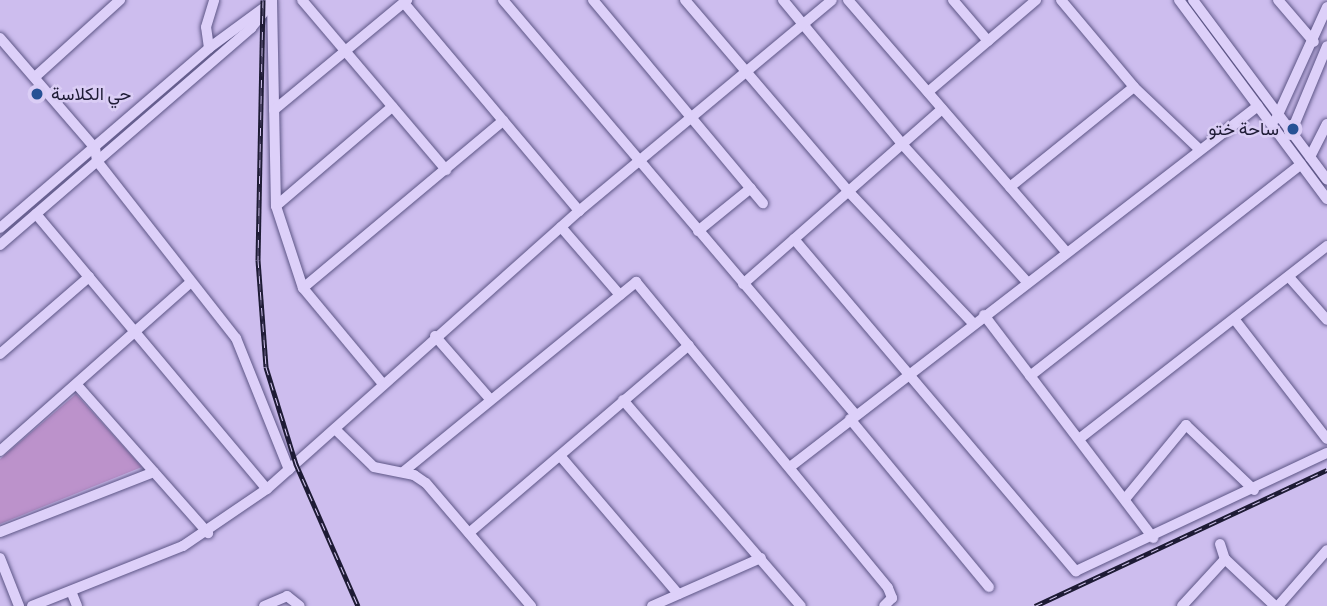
<!DOCTYPE html>
<html>
<head>
<meta charset="utf-8">
<style>
	body { margin:0 }
	#map { position:relative; width:1327px; height:606px; overflow:hidden; background:#cdbdee; font-family:Bitter,Vazirmatn,serif }
	div>[style] { position:absolute }
	[style*='--x'] { left:calc(var(--x)*1px); top:calc(var(--y)*1px); width:calc(var(--w)*1px); rotate:calc(var(--a)*1deg) }
	.green>* { inset:0; background:#bc92cb }
	.roads { filter:drop-shadow(0 0 2px #5d5686) drop-shadow(0 0 2px #5d5686) }
	.minor>* { height:10px; margin:-5px; padding:0 5px; transform-origin:5px; border-radius:5px; background:#ddd0f9 }
	.rail>* { height:5px; margin-top:-2.5px; transform-origin:0; background:repeating-linear-gradient(90deg,#dacdf5 0 8px,#1e1b35 0 16px); box-sizing:border-box; border-block:2px solid #1e1b35 }
	.dots>* { width:19px; height:19px; translate:-50% -50%; box-sizing:border-box; border:4px solid #dacdf5; border-radius:50% }
	span { translate:-50% -50%; white-space:nowrap; text-align:center; line-height:1.15; -webkit-text-stroke:5px #dacdf5; paint-order:stroke }
	.poi-label { font-size:18px; color:#1e1b35 }
	.left { translate:0 -50%; text-align:left }
	.right { translate:-100% -50%; text-align:right }
</style>
</head>
<body>
<div id="map">
	<div class="green">
		<div style="clip-path:polygon(76px 394px,142px 467px,0 524px,0 459px)"></div>
	</div>
	<div class="roads">
		<div class="minor">
			<div style="--x:272;--y:0;--w:206;--a:88.9"></div>
			<div style="--x:276;--y:206;--w:86;--a:71.8"></div>
			<div style="--x:303;--y:288;--w:125;--a:50.2"></div>
			<div style="--x:302;--y:0;--w:223;--a:49.7"></div>
			<div style="--x:503;--y:0;--w:543;--a:49.63"></div>
			<div style="--x:593;--y:0;--w:265;--a:50.1"></div>
			<div style="--x:685;--y:0;--w:251;--a:49.5"></div>
			<div style="--x:848;--y:191;--w:182;--a:46.6"></div>
			<div style="--x:783;--y:0;--w:187;--a:50.4"></div>
			<div style="--x:902;--y:144;--w:186;--a:47.8"></div>
			<div style="--x:848;--y:0;--w:333;--a:49.1"></div>
			<div style="--x:953;--y:0;--w:54;--a:49.5"></div>
			<div style="--x:1061;--y:0;--w:114;--a:50"></div>
			<div style="--x:1134;--y:87;--w:90;--a:43.6"></div>
			<div style="--x:1179;--y:0;--w:248;--a:53.4"></div>
			<div style="--x:1193;--y:0;--w:224;--a:53.3"></div>
			<div style="--x:1278;--y:0;--w:55;--a:49.4"></div>
			<div style="--x:404;--y:3;--w:272;--a:49.9"></div>
			<div style="--x:0;--y:38;--w:145;--a:49.2"></div>
			<div style="--x:95;--y:148;--w:13;--a:81"></div>
			<div style="--x:97;--y:161;--w:225;--a:51.9"></div>
			<div style="--x:236;--y:338;--w:142;--a:68.1"></div>
			<div style="--x:209;--y:48;--w:21;--a:-98"></div>
			<div style="--x:206;--y:27;--w:28;--a:-73"></div>
			<div style="--x:35;--y:77;--w:115;--a:-42.2"></div>
			<div style="--x:928;--y:92;--w:142;--a:-40.4"></div>
			<div style="--x:274;--y:110;--w:173;--a:-39.6"></div>
			<div style="--x:1276;--y:119;--w:123;--a:-65.5"></div>
			<div style="--x:1290;--y:135;--w:96;--a:-67.4"></div>
			<div style="--x:1310;--y:157;--w:37;--a:-63"></div>
			<div style="--x:1010;--y:187;--w:159;--a:-38.9"></div>
			<div style="--x:276;--y:206;--w:153;--a:-40.5"></div>
			<div style="--x:36;--y:214;--w:359;--a:50"></div>
			<div style="--x:561;--y:227;--w:90;--a:49.1"></div>
			<div style="--x:0;--y:228;--w:276;--a:-40.7"></div>
			<div style="--x:209;--y:48;--w:74;--a:-36.3"></div>
			<div style="--x:698;--y:231;--w:68;--a:-39.1"></div>
			<div style="--x:794;--y:239;--w:436;--a:49.7"></div>
			<div style="--x:1076;--y:571;--w:277;--a:-25.2"></div>
			<div style="--x:0;--y:245;--w:332;--a:-40.8"></div>
			<div style="--x:251;--y:28;--w:33;--a:-51"></div>
			<div style="--x:1289;--y:277;--w:57;--a:48.5"></div>
			<div style="--x:743;--y:284;--w:265;--a:-41.3"></div>
			<div style="--x:303;--y:288;--w:261;--a:-39.9"></div>
			<div style="--x:984;--y:315;--w:280;--a:52.8"></div>
			<div style="--x:1235;--y:320;--w:150;--a:52.3"></div>
			<div style="--x:435;--y:336;--w:84;--a:48.9"></div>
			<div style="--x:0;--y:354;--w:118;--a:-40.9"></div>
			<div style="--x:1030;--y:376;--w:344;--a:-38"></div>
			<div style="--x:77;--y:385;--w:198;--a:48.5"></div>
			<div style="--x:623;--y:400;--w:272;--a:49.2"></div>
			<div style="--x:850;--y:419;--w:218;--a:50.4"></div>
			<div style="--x:335;--y:429;--w:54;--a:44.3"></div>
			<div style="--x:374;--y:467;--w:41;--a:11.3"></div>
			<div style="--x:414;--y:475;--w:14;--a:34"></div>
			<div style="--x:426;--y:483;--w:162;--a:49.5"></div>
			<div style="--x:1079;--y:439;--w:314;--a:-37.9"></div>
			<div style="--x:0;--y:451;--w:255;--a:-41.5"></div>
			<div style="--x:562;--y:458;--w:179;--a:49.5"></div>
			<div style="--x:790;--y:467;--w:591;--a:-37.65"></div>
			<div style="--x:403;--y:472;--w:301;--a:-39.2"></div>
			<div style="--x:636;--y:282;--w:396;--a:50.5"></div>
			<div style="--x:888;--y:588;--w:11;--a:68"></div>
			<div style="--x:892;--y:598;--w:11;--a:135"></div>
			<div style="--x:1125;--y:499;--w:96;--a:-50.5"></div>
			<div style="--x:1186;--y:425;--w:94;--a:43.7"></div>
			<div style="--x:0;--y:532;--w:165;--a:-21.3"></div>
			<div style="--x:469;--y:533;--w:289;--a:-40.5"></div>
			<div style="--x:1220;--y:544;--w:16;--a:72"></div>
			<div style="--x:1225;--y:559;--w:69;--a:43.2"></div>
			<div style="--x:0;--y:558;--w:52;--a:68.4"></div>
			<div style="--x:71;--y:591;--w:16;--a:68"></div>
			<div style="--x:32;--y:606;--w:162;--a:-21.7"></div>
			<div style="--x:183;--y:546;--w:102;--a:-34.2"></div>
			<div style="--x:267;--y:489;--w:418;--a:-41.7"></div>
			<div style="--x:579;--y:211;--w:329;--a:-39.8"></div>
			<div style="--x:264;--y:606;--w:25;--a:-23"></div>
			<div style="--x:287;--y:596;--w:16;--a:38"></div>
			<div style="--x:652;--y:606;--w:119;--a:-23.8"></div>
			<div style="--x:1182;--y:606;--w:64;--a:-47.5"></div>
			<div style="--x:1278;--y:606;--w:74;--a:-48.8"></div>
		</div>
	</div>
	<div class="rail">
		<div style="--x:263;--y:0;--w:260;--a:91.1"></div>
		<div style="--x:258;--y:260;--w:107;--a:85.7"></div>
		<div style="--x:266;--y:367;--w:102;--a:72.8"></div>
		<div style="--x:296;--y:464;--w:155;--a:66.4"></div>
		<div style="--x:1035;--y:606;--w:322;--a:-25"></div>
	</div>
	<div class="dots">
		<div style="left:37px;top:94px;background:#265195"></div>
		<div style="left:1293px;top:129px;background:#265195"></div>
	</div>
	<div class="poi-label">
		<span class="left" style="left:51px;top:94px">حي الكلاسة</span>
		<span class="right" style="left:1279px;top:129px">ساحة ختو</span>
	</div>
</div>
</body>
</html>
